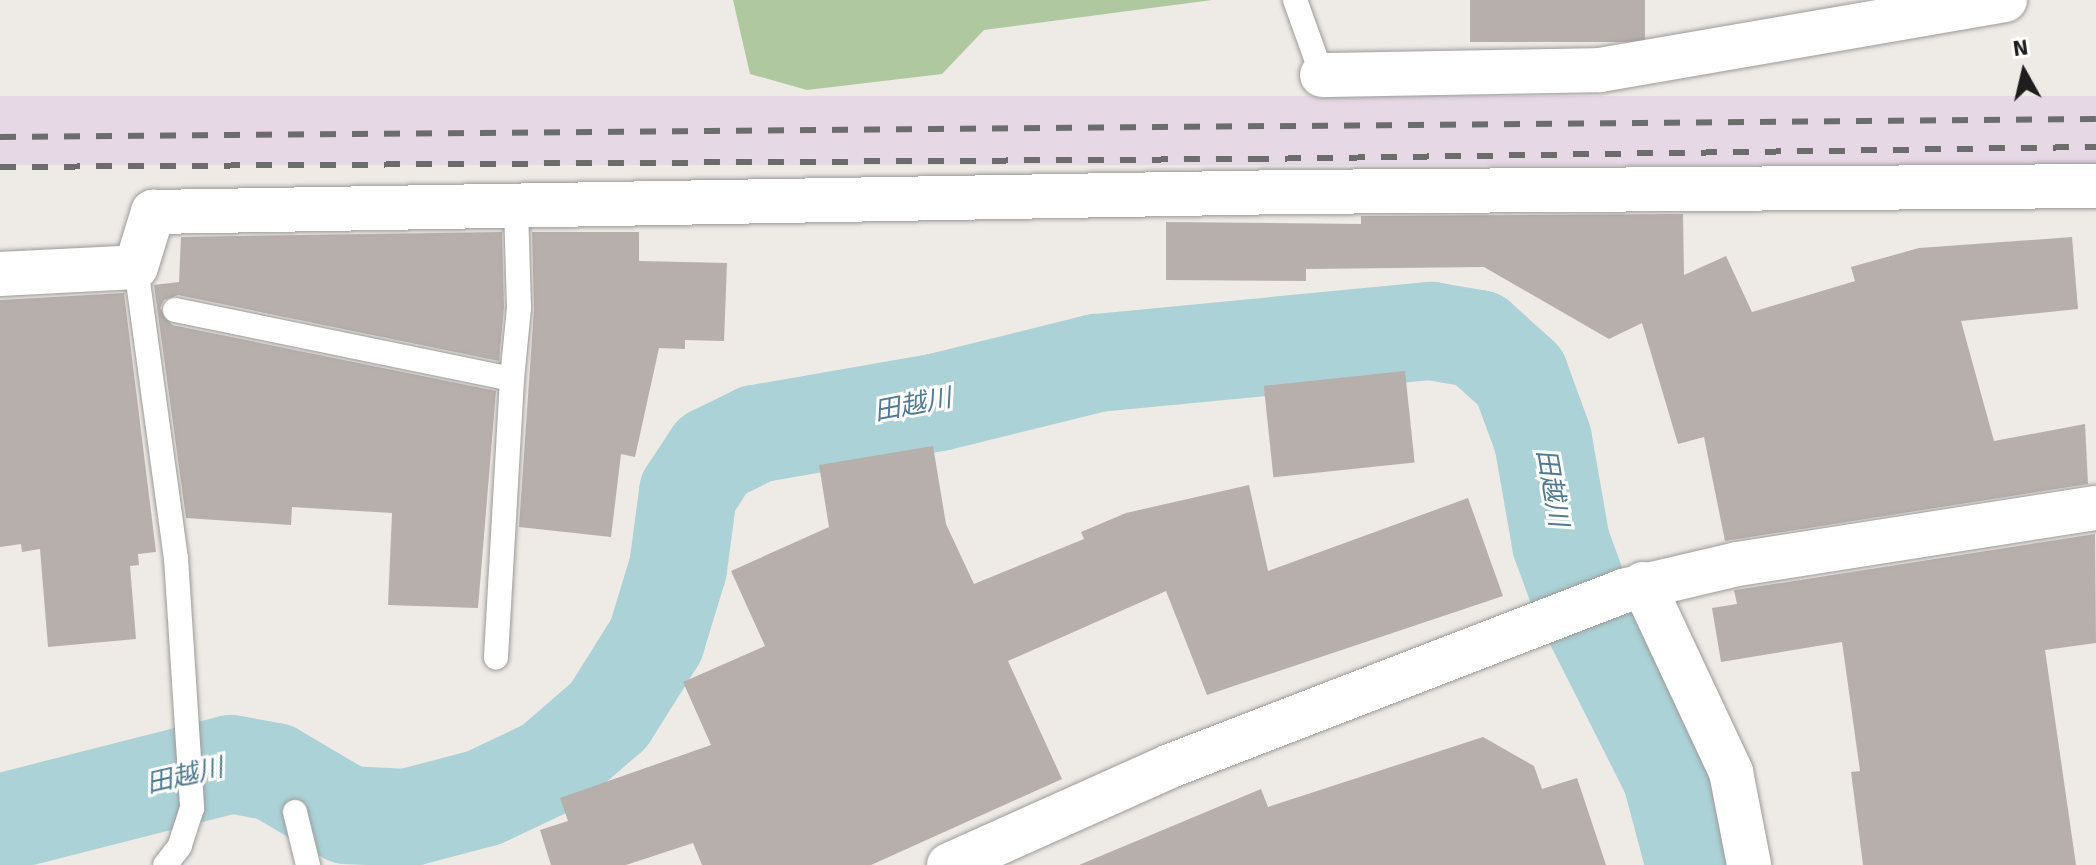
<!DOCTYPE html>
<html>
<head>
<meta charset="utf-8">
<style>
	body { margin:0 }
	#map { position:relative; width:2096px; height:865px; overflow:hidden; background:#eeeae5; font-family:Signika,"Noto Sans JP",sans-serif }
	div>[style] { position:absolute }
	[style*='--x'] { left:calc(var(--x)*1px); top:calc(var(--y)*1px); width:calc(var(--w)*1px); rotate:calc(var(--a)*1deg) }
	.industrial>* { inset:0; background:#e6d8e5; transform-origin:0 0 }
	.forest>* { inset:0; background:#b0c89f }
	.water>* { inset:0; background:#abd2d6 }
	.river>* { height:98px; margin:-49px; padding:0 49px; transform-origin:49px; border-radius:49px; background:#abd2d6 }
	.building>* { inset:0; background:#b7afab; transform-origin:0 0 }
	.roads { filter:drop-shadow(0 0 2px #9b9b9b) drop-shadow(0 0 2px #9b9b9b) }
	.service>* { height:24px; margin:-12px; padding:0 12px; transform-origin:12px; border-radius:12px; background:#fff }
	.minor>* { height:44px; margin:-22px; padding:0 22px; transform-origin:22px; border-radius:22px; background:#fff }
	.tertiary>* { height:44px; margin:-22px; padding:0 22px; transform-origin:22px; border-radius:22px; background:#fff }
	.rail>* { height:6px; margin-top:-3px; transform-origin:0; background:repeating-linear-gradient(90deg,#6c6c6c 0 16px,transparent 0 32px) }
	span { translate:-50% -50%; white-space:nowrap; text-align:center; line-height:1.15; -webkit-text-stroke:6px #fff; paint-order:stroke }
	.water-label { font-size:26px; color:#4f7994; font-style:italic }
	.north { position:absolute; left:1984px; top:32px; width:80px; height:80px; -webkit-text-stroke:6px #fff; paint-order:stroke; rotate:352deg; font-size:22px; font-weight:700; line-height:32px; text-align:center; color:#1e1e1e }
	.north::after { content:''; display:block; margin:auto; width:28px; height:36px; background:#1e1e1e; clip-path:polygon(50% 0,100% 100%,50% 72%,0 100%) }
</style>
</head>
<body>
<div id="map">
	<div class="industrial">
		<div style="left:2096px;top:96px;width:69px;height:2096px;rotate:90deg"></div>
	</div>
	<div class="forest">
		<div style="clip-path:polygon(733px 0,1212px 0,984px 30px,942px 74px,807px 90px,750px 74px)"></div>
	</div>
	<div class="water">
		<div style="clip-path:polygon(173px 752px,173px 801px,0 847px,0 797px)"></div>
	</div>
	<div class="river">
		<div style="--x:0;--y:823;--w:238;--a:-14.3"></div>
		<div style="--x:231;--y:764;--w:44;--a:10.5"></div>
		<div style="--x:274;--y:772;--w:85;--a:30.5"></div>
		<div style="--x:347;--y:815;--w:60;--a:2.9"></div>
		<div style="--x:407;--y:818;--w:79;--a:-14.7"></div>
		<div style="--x:483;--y:798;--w:73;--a:-25.2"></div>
		<div style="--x:549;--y:767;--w:79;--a:-40.9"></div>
		<div style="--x:609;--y:715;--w:89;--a:-57.9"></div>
		<div style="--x:656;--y:640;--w:75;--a:-73"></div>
		<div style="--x:678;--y:568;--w:76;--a:-82.4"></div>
		<div style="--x:688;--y:493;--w:45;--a:-56.7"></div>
		<div style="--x:713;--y:455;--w:48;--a:-26"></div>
		<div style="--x:756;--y:434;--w:186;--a:-9.9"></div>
		<div style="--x:939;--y:402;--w:163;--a:-13.9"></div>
		<div style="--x:1097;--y:363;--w:336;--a:-5.5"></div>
		<div style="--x:1431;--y:331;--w:48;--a:9.7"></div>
		<div style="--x:1478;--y:339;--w:57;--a:42.1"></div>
		<div style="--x:1520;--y:377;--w:67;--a:69.9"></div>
		<div style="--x:1543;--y:440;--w:105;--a:80.1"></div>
		<div style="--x:1561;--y:543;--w:55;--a:69.9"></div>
		<div style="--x:1580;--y:595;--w:202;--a:63.2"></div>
		<div style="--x:1671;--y:775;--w:93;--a:75.1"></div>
	</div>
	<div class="building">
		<div style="left:1470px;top:0;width:175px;height:42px"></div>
		<div style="clip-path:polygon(1683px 214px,1684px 275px,1726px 256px,1752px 312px,1855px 281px,1851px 267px,1919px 248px,2072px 237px,2078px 309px,1961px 321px,1994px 441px,2085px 424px,2088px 484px,1725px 541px,1704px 437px,1678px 444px,1642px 323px,1609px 339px,1484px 267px,1306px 269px,1306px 281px,1166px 280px,1166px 222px,1361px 224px,1361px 216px)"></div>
		<div style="clip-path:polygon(502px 232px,504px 307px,499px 361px,178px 295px,164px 300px,160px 308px,172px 325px,496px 391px,478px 608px,388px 605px,392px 513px,292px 507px,291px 525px,186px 518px,154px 285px,179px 282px,181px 237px)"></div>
		<div style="clip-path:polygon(532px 232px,639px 232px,639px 261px,727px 263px,724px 341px,685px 340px,685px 349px,659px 348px,635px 457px,621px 454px,611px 537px,519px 527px,534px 309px)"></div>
		<div style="clip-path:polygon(124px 293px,156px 552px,138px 554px,139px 565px,130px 566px,136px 639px,48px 647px,40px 549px,22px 552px,21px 544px,0 547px,0 300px)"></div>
		<div style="left:1405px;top:371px;width:92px;height:142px;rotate:84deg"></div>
		<div style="clip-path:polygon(933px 446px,946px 524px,974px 584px,1084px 539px,1081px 532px,1126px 513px,1249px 485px,1268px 571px,1468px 498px,1503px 596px,1207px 695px,1166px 591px,1008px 661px,1062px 779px,871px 865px,702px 865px,693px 843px,626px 865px,551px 865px,540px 830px,568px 821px,560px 798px,711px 745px,683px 682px,765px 646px,731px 571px,829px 527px,819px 465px)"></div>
		<div style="clip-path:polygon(2095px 534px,2096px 643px,2045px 650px,2076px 865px,1863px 865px,1851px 772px,1860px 771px,1842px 642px,1721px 662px,1712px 608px,1737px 604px,1734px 590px,1742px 589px)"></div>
		<div style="clip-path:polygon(1483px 737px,1534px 766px,1542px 789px,1577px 778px,1606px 865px,1079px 865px,1261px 789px,1268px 807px)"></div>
	</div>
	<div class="roads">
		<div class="service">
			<div style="--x:1295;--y:0;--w:80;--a:70.2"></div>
			<div style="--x:136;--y:267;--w:294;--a:82.2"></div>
			<div style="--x:176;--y:558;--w:251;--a:86.3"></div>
			<div style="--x:192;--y:808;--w:40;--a:108"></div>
			<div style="--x:180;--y:846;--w:24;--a:128"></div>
			<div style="--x:175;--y:310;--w:344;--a:11.6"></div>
			<div style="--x:512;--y:379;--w:279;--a:93.3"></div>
			<div style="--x:512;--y:379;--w:71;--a:-84.4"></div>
			<div style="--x:519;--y:308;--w:102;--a:-91.7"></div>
			<div style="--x:295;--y:812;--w:55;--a:76.2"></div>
		</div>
		<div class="minor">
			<div style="--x:1322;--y:75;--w:278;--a:-1"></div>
			<div style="--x:1600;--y:70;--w:411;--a:-9.8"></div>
			<div style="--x:0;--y:274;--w:136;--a:-2.9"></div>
			<div style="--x:136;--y:267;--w:58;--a:-72.8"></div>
			<div style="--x:153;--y:212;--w:1133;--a:-1.01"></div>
			<div style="--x:1286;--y:192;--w:810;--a:-0.42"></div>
			<div style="--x:1643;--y:584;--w:208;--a:64.9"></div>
			<div style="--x:1731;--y:772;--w:95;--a:79"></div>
			<div style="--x:1623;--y:591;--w:117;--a:-13.3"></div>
			<div style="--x:1737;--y:564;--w:363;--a:-8.9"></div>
		</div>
		<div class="tertiary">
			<div style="--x:949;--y:865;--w:242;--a:-24.1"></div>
			<div style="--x:1170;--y:766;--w:486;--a:-21.1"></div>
		</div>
	</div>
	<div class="rail">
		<div style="--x:0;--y:137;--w:2096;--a:-0.49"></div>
		<div style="--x:0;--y:167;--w:1253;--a:-0.37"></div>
		<div style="--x:1253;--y:159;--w:843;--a:-0.82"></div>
	</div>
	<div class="water-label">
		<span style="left:913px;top:406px;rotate:-11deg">田越川</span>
		<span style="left:1551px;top:488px;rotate:80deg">田越川</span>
		<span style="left:185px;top:777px;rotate:-13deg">田越川</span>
	</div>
	<div class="north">N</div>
</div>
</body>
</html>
